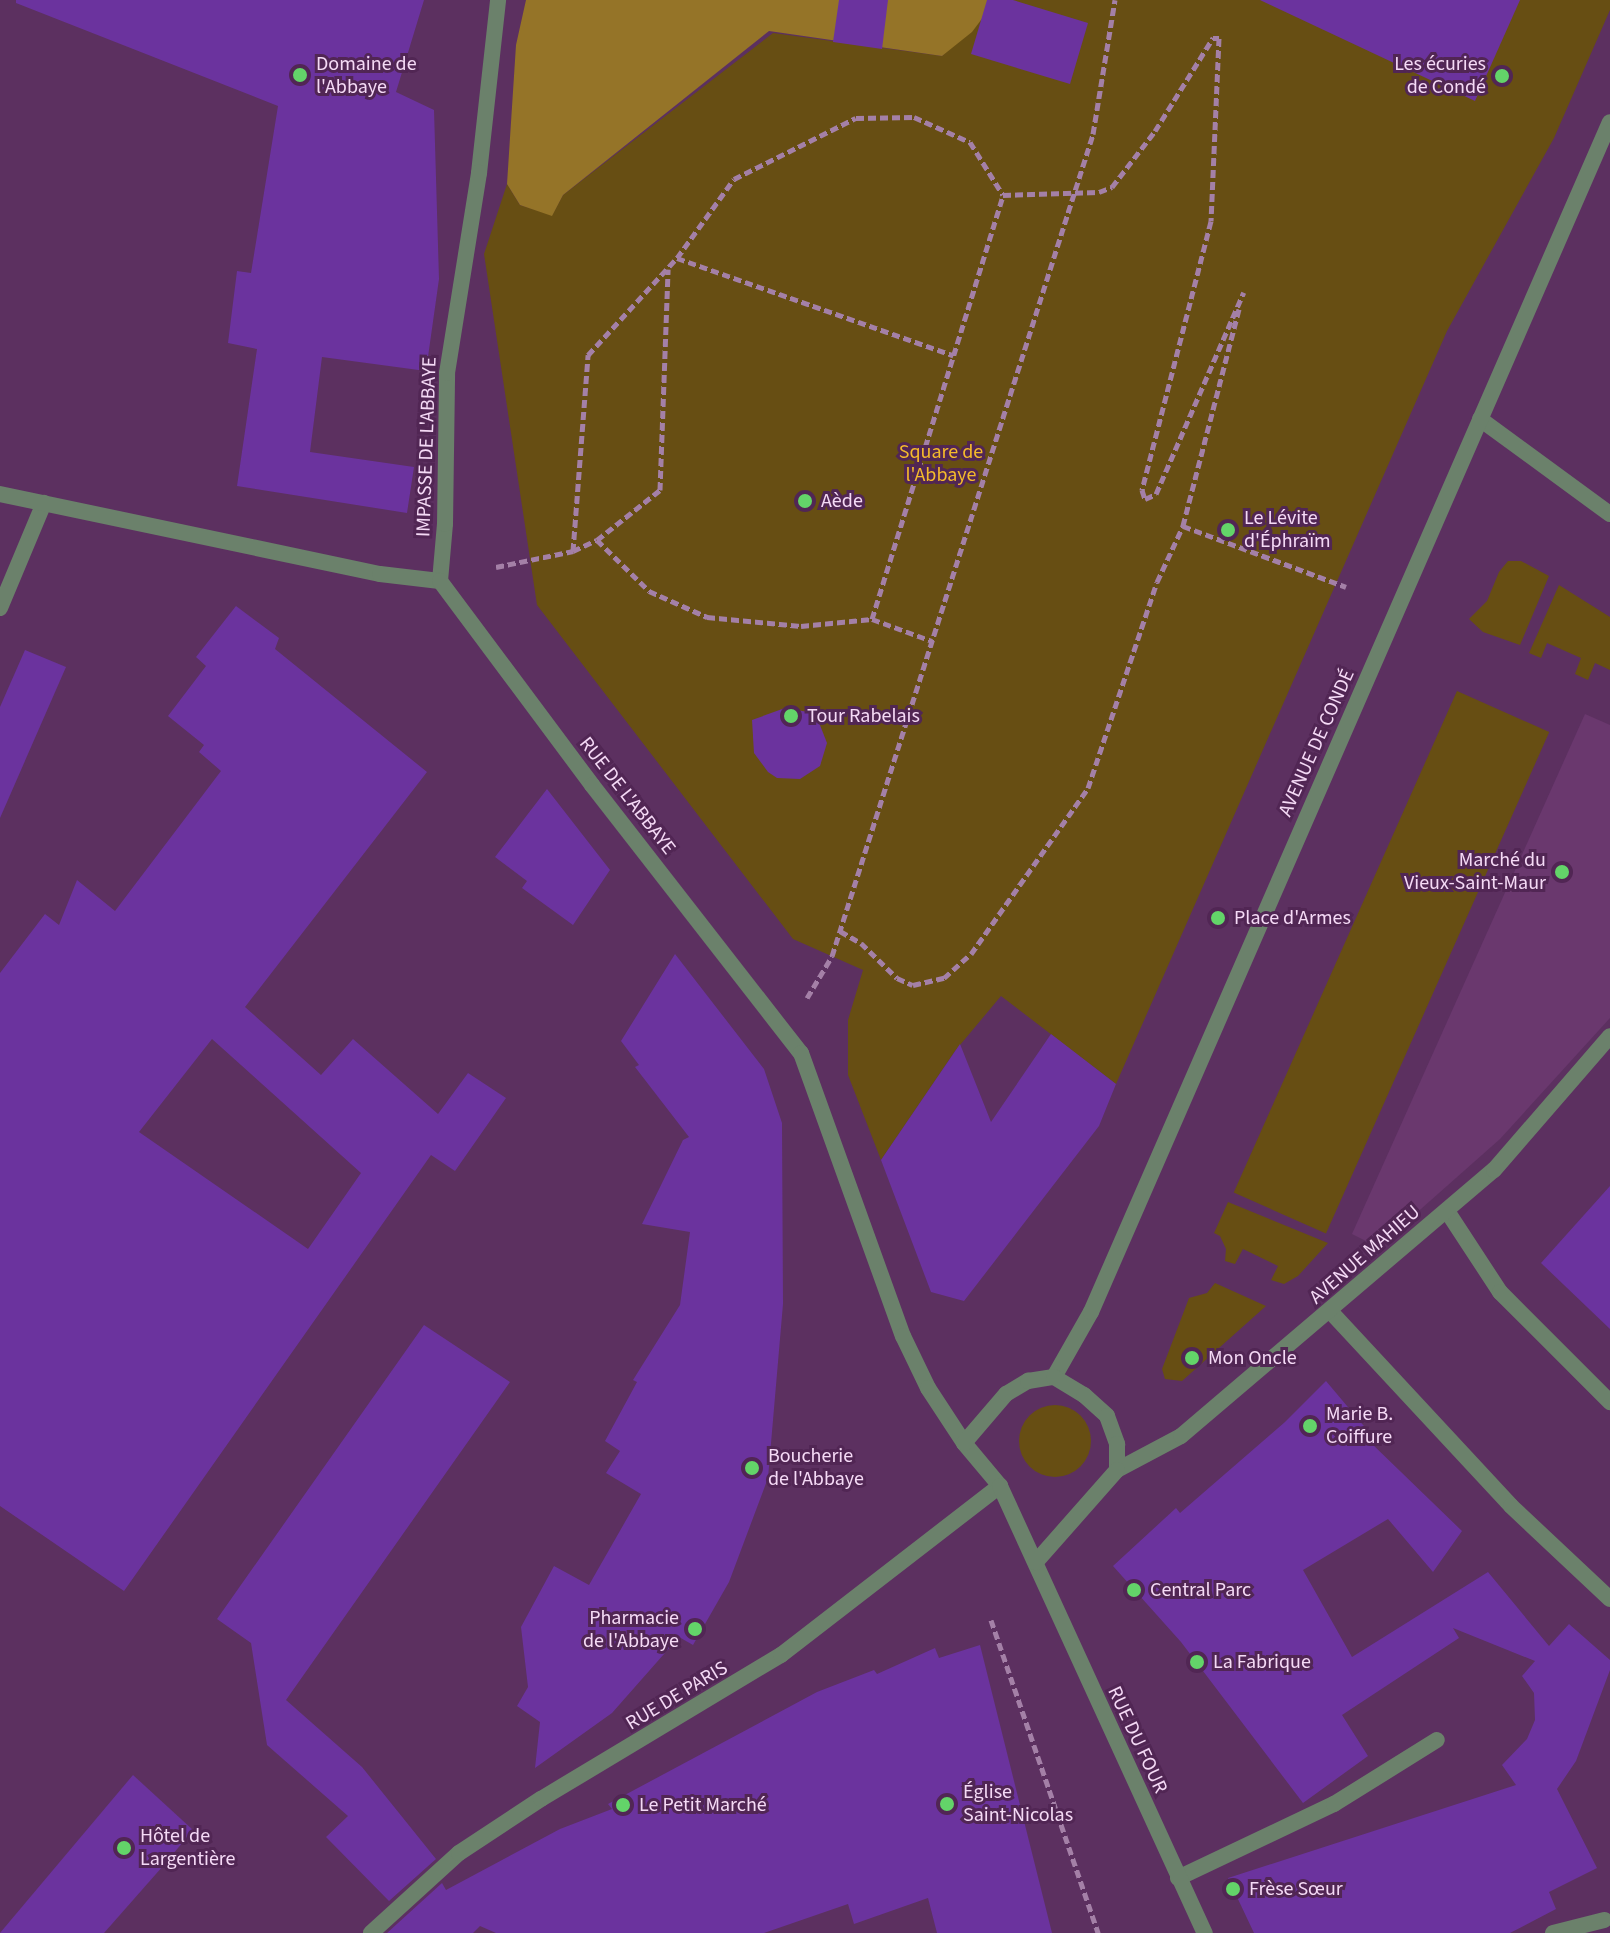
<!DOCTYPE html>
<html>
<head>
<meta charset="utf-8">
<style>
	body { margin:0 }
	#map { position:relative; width:1610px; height:1933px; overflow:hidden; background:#5c3060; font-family:"Source Sans 3",sans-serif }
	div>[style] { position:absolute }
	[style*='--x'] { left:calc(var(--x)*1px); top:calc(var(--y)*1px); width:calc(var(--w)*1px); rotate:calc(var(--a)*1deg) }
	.built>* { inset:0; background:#6a386e }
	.green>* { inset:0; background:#674e13; transform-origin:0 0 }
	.round { border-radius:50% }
	.forest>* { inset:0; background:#957428 }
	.building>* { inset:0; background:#6b339e }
	.path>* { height:5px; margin-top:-2.5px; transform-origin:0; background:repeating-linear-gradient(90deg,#a480a7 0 8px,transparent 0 12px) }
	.service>* { height:16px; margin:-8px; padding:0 8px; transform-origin:8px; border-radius:8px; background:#6b816b }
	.minor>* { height:16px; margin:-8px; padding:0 8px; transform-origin:8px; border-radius:8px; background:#6b816b }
	.tertiary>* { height:16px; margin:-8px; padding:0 8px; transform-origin:8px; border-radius:8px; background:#6b816b }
	.dots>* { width:22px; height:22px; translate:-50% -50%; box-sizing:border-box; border:4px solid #512654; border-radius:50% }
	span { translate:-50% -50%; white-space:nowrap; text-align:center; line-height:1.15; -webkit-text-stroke:6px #512654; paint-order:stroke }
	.poi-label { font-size:20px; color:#f5daf6 }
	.left { translate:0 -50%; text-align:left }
	.right { translate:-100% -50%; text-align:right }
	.street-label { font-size:20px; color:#f5daf6 }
	.park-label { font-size:20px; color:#f5bb2b }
</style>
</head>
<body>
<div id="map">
	<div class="built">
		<div style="clip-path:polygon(1585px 714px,1610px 725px,1610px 1018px,1500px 1139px,1378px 1247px,1352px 1234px)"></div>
	</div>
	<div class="green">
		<div style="clip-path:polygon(996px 0,1610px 0,1610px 10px,1554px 138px,1447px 331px,1116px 1084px,1001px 996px,955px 1051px,881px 1160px,848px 1075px,848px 1020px,863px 970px,793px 939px,537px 605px,484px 254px,507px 184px,520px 205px,552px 215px,563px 195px,773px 33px,942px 56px)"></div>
		<div style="clip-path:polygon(1508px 561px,1521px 561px,1549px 576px,1520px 645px,1483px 632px,1469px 619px,1487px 601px,1499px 572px)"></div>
		<div style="clip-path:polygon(1559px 585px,1610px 617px,1610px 670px,1595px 663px,1588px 680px,1575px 674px,1581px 658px,1547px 643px,1541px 658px,1529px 653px)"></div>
		<div style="left:1457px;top:691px;width:101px;height:549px;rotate:24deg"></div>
		<div style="clip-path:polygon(1228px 1202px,1328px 1243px,1298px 1276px,1284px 1284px,1271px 1280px,1278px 1266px,1243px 1249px,1235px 1264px,1225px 1261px,1226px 1249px,1220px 1236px,1214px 1233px)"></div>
		<div style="clip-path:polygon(1215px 1283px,1266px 1306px,1182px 1381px,1165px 1379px,1162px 1369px,1189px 1298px,1207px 1293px)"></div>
		<div class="round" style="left:1019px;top:1405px;width:72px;height:72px"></div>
	</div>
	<div class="forest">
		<div style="clip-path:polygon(526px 0,996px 0,972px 32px,942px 56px,769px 31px,563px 195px,552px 216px,520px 205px,507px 184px,516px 45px)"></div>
	</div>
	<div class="building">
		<div style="clip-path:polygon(16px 0,424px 0,396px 92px,434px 110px,439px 279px,426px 371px,322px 357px,310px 452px,414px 467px,407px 513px,237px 486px,257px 349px,228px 343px,237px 271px,251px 273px,278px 106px,16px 3px)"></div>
		<div style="clip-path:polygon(839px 0,888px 0,882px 49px,833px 42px)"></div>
		<div style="clip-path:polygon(987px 0,1013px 0,1088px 23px,1070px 84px,971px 54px)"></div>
		<div style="clip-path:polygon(1260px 0,1520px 0,1475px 101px)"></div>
		<div style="clip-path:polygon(evenodd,236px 606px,279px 638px,275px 649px,427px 772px,245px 1007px,321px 1075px,353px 1039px,438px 1114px,468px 1073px,506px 1098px,455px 1171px,431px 1155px,124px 1591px,0 1506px,0 973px,45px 914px,59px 925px,77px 880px,115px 911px,221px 771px,199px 752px,204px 745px,168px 716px,206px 666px,196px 657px,236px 606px,212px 1039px,361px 1173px,308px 1249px,139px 1132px,212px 1039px)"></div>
		<div style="clip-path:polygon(25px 650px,66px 667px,0 818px,0 707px)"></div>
		<div style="clip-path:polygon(785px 708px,808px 712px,818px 720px,827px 743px,820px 766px,800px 779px,777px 778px,768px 772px,754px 753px,752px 720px)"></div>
		<div style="clip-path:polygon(547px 789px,610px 870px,573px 925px,522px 888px,527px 881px,495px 857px)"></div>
		<div style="clip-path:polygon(675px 954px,764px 1069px,782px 1123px,783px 1304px,768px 1478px,729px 1582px,693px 1645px,679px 1637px,612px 1713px,535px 1768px,540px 1722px,517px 1706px,528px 1687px,521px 1627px,554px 1566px,589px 1585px,641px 1494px,606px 1473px,620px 1451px,605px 1441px,637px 1382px,633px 1380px,680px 1305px,690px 1232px,642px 1224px,683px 1140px,689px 1137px,635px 1067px,639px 1065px,621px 1041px)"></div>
		<div style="clip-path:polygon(1051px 1034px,1116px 1084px,1099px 1126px,964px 1301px,931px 1292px,881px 1160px,960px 1044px,991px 1122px)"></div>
		<div style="clip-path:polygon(1610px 1186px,1610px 1329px,1541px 1263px)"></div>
		<div style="clip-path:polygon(424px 1325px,510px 1382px,286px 1700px,362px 1767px,436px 1859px,389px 1901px,326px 1837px,348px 1816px,267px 1745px,251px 1643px,217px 1619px)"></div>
		<div style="clip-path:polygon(1326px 1381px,1374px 1438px,1370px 1442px,1462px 1531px,1433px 1572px,1388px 1519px,1303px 1570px,1352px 1657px,1488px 1572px,1549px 1646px,1569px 1624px,1610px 1660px,1610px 1670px,1576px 1761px,1557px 1789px,1597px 1868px,1549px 1892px,1556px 1909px,1510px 1933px,1254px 1933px,1228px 1878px,1516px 1785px,1502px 1765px,1527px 1739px,1535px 1720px,1534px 1693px,1522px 1676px,1535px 1661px,1453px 1628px,1459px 1638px,1342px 1715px,1368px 1756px,1303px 1803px,1181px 1642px,1113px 1566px,1176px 1508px,1180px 1513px,1285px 1422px)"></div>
		<div style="clip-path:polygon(980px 1645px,1052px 1933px,937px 1933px,928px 1898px,854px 1924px,848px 1904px,764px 1933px,496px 1933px,480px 1926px,473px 1933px,387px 1933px,442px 1883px,446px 1890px,560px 1829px,612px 1809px,608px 1804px,817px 1692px,874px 1670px,877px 1674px,935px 1648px,939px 1658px)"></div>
		<div style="clip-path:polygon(133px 1775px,193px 1830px,163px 1866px,104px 1933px,0 1933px)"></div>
	</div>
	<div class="path">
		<div style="--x:677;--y:258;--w:293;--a:19.4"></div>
		<div style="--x:1239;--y:309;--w:224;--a:104.5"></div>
		<div style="--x:1183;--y:526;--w:174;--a:20.5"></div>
		<div style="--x:597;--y:540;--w:73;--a:44.4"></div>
		<div style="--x:649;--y:591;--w:64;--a:24.1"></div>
		<div style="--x:707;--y:617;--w:94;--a:5.5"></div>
		<div style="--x:801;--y:626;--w:71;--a:-5.6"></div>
		<div style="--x:872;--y:619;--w:64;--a:20.1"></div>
		<div style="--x:573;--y:551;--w:197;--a:-85.6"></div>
		<div style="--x:588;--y:355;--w:132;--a:-47.5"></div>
		<div style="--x:677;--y:258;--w:97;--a:-54.2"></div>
		<div style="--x:734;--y:179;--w:136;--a:-26.6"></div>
		<div style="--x:856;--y:118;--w:58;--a:-1"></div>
		<div style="--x:914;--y:117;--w:61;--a:24.1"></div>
		<div style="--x:970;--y:142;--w:62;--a:58.1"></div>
		<div style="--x:1003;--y:195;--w:96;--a:-1.8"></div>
		<div style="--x:1099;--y:192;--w:14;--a:-21"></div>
		<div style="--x:1112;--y:187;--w:71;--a:-52.5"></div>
		<div style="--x:1155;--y:131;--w:110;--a:-58.1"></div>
		<div style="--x:1213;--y:38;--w:6;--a:0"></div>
		<div style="--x:1219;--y:38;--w:183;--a:92.5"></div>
		<div style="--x:1211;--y:221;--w:278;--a:104.4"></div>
		<div style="--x:1142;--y:490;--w:9;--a:72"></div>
		<div style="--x:1145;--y:499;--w:12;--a:-24"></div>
		<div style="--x:1156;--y:494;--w:220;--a:-66.5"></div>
		<div style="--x:496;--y:567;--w:79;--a:-11.7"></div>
		<div style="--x:573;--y:551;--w:26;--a:-25"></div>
		<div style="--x:597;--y:540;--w:80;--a:-38.4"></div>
		<div style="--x:660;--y:490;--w:221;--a:-87.9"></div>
		<div style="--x:872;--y:619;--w:444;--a:-72.8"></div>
		<div style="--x:840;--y:931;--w:24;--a:30"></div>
		<div style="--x:861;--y:943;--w:50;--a:44.2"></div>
		<div style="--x:897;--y:978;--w:17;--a:24"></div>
		<div style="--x:913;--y:985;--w:32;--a:-13"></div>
		<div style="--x:944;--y:978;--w:36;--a:-42"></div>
		<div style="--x:971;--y:954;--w:203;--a:-54.8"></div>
		<div style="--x:1088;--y:788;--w:217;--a:-71.5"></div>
		<div style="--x:1157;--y:582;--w:62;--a:-65.1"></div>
		<div style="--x:807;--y:998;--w:49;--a:-59.2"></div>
		<div style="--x:832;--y:956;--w:862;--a:-72.38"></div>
		<div style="--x:1093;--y:134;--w:136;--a:-80.7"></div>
		<div style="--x:991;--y:1620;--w:331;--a:71.1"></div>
	</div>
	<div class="service">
		<div style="--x:479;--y:173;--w:174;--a:-83.7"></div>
		<div style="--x:0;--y:608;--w:114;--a:-67.3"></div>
		<div style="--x:1447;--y:1211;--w:97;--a:56.8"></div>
		<div style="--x:1500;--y:1292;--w:156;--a:45"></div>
		<div style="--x:1330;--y:1311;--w:266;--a:47.1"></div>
		<div style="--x:1511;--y:1506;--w:136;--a:43.2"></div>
		<div style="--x:1178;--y:1878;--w:173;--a:-25.4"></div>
		<div style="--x:1334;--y:1804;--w:121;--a:-31.9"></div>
	</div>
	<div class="minor">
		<div style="--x:1480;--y:419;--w:161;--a:36.2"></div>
		<div style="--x:440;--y:581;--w:57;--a:-85"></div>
		<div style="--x:445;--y:524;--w:151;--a:-89.2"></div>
		<div style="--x:447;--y:373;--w:203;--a:-80.9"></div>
		<div style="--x:1117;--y:1470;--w:72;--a:-28"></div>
		<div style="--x:1181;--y:1436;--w:411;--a:-40.4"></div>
		<div style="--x:1494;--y:1170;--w:177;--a:-49.1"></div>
		<div style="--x:371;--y:1933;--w:119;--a:-42.3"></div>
		<div style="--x:459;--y:1853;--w:98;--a:-33.4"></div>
		<div style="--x:541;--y:1799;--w:280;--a:-31"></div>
		<div style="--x:781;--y:1655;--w:277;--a:-37.7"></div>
		<div style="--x:1553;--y:1933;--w:53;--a:-14.3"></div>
	</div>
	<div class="tertiary">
		<div style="--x:0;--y:494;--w:388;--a:11.9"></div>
		<div style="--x:380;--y:574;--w:60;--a:6.7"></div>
		<div style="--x:440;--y:581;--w:254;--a:53.3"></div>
		<div style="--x:592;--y:785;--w:340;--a:52.1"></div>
		<div style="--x:801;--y:1053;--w:301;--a:70.2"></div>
		<div style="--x:903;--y:1336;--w:58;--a:64.3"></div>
		<div style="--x:928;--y:1388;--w:66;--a:56.8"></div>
		<div style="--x:964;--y:1443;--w:56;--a:50.1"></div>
		<div style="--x:1000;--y:1486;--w:492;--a:65.4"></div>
		<div style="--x:1054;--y:1377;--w:75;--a:-60.4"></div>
		<div style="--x:1091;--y:1312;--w:1298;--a:-66.44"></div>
		<div style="--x:964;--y:1443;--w:65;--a:-49.4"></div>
		<div style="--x:1006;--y:1394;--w:26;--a:-31"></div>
		<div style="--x:1028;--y:1381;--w:26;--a:-9"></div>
		<div style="--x:1054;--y:1377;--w:35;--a:31"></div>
		<div style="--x:1084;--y:1395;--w:31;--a:42"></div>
		<div style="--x:1107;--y:1416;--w:30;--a:70"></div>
		<div style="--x:1117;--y:1444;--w:26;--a:90"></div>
		<div style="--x:1117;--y:1470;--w:123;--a:131.4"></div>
	</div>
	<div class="dots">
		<div style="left:300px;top:75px;background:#63d469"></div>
		<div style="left:1502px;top:76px;background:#63d469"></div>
		<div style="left:805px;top:501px;background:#63d469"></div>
		<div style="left:1228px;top:530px;background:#63d469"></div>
		<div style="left:791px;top:716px;background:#63d469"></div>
		<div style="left:1562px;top:872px;background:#63d469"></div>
		<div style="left:1218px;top:918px;background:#63d469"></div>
		<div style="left:1192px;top:1358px;background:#63d469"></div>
		<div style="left:1310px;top:1426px;background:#63d469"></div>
		<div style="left:752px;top:1468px;background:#63d469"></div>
		<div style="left:1134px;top:1590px;background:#63d469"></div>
		<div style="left:695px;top:1629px;background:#63d469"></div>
		<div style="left:1197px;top:1662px;background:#63d469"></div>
		<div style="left:947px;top:1804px;background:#63d469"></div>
		<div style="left:623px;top:1805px;background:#63d469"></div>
		<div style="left:124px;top:1848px;background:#63d469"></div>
		<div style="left:1233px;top:1889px;background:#63d469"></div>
	</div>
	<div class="poi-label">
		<span class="left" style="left:316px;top:76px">Domaine de<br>l'Abbaye</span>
		<span class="right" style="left:1486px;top:76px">Les écuries<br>de Condé</span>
		<span class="left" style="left:821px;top:501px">Aède</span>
		<span class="left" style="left:1244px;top:530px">Le Lévite<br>d'Éphraïm</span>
		<span class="left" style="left:807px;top:716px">Tour Rabelais</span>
		<span class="right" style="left:1546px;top:872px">Marché du<br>Vieux-Saint-Maur</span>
		<span class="left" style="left:1234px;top:918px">Place d'Armes</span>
		<span class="left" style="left:1208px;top:1358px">Mon Oncle</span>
		<span class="left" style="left:1326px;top:1426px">Marie B.<br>Coiffure</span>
		<span class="left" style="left:768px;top:1468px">Boucherie<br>de l'Abbaye</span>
		<span class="left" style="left:1150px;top:1590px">Central Parc</span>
		<span class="right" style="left:679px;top:1630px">Pharmacie<br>de l'Abbaye</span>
		<span class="left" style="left:1213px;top:1662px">La Fabrique</span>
		<span class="left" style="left:963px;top:1804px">Église<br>Saint-Nicolas</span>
		<span class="left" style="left:639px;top:1805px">Le Petit Marché</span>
		<span class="left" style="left:140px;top:1848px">Hôtel de<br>Largentière</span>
		<span class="left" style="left:1249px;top:1889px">Frèse Sœur</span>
	</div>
	<div class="street-label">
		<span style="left:427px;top:447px;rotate:-88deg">IMPASSE DE L'ABBAYE</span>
		<span style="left:1317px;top:743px;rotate:-66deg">AVENUE DE CONDÉ</span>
		<span style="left:627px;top:796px;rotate:52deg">RUE DE L'ABBAYE</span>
		<span style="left:1365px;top:1255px;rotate:-41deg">AVENUE MAHIEU</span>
		<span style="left:677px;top:1696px;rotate:-31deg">RUE DE PARIS</span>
		<span style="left:1137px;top:1740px;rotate:65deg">RUE DU FOUR</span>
	</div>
	<div class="park-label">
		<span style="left:941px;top:464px">Square de<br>l'Abbaye</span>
	</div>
</div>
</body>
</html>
